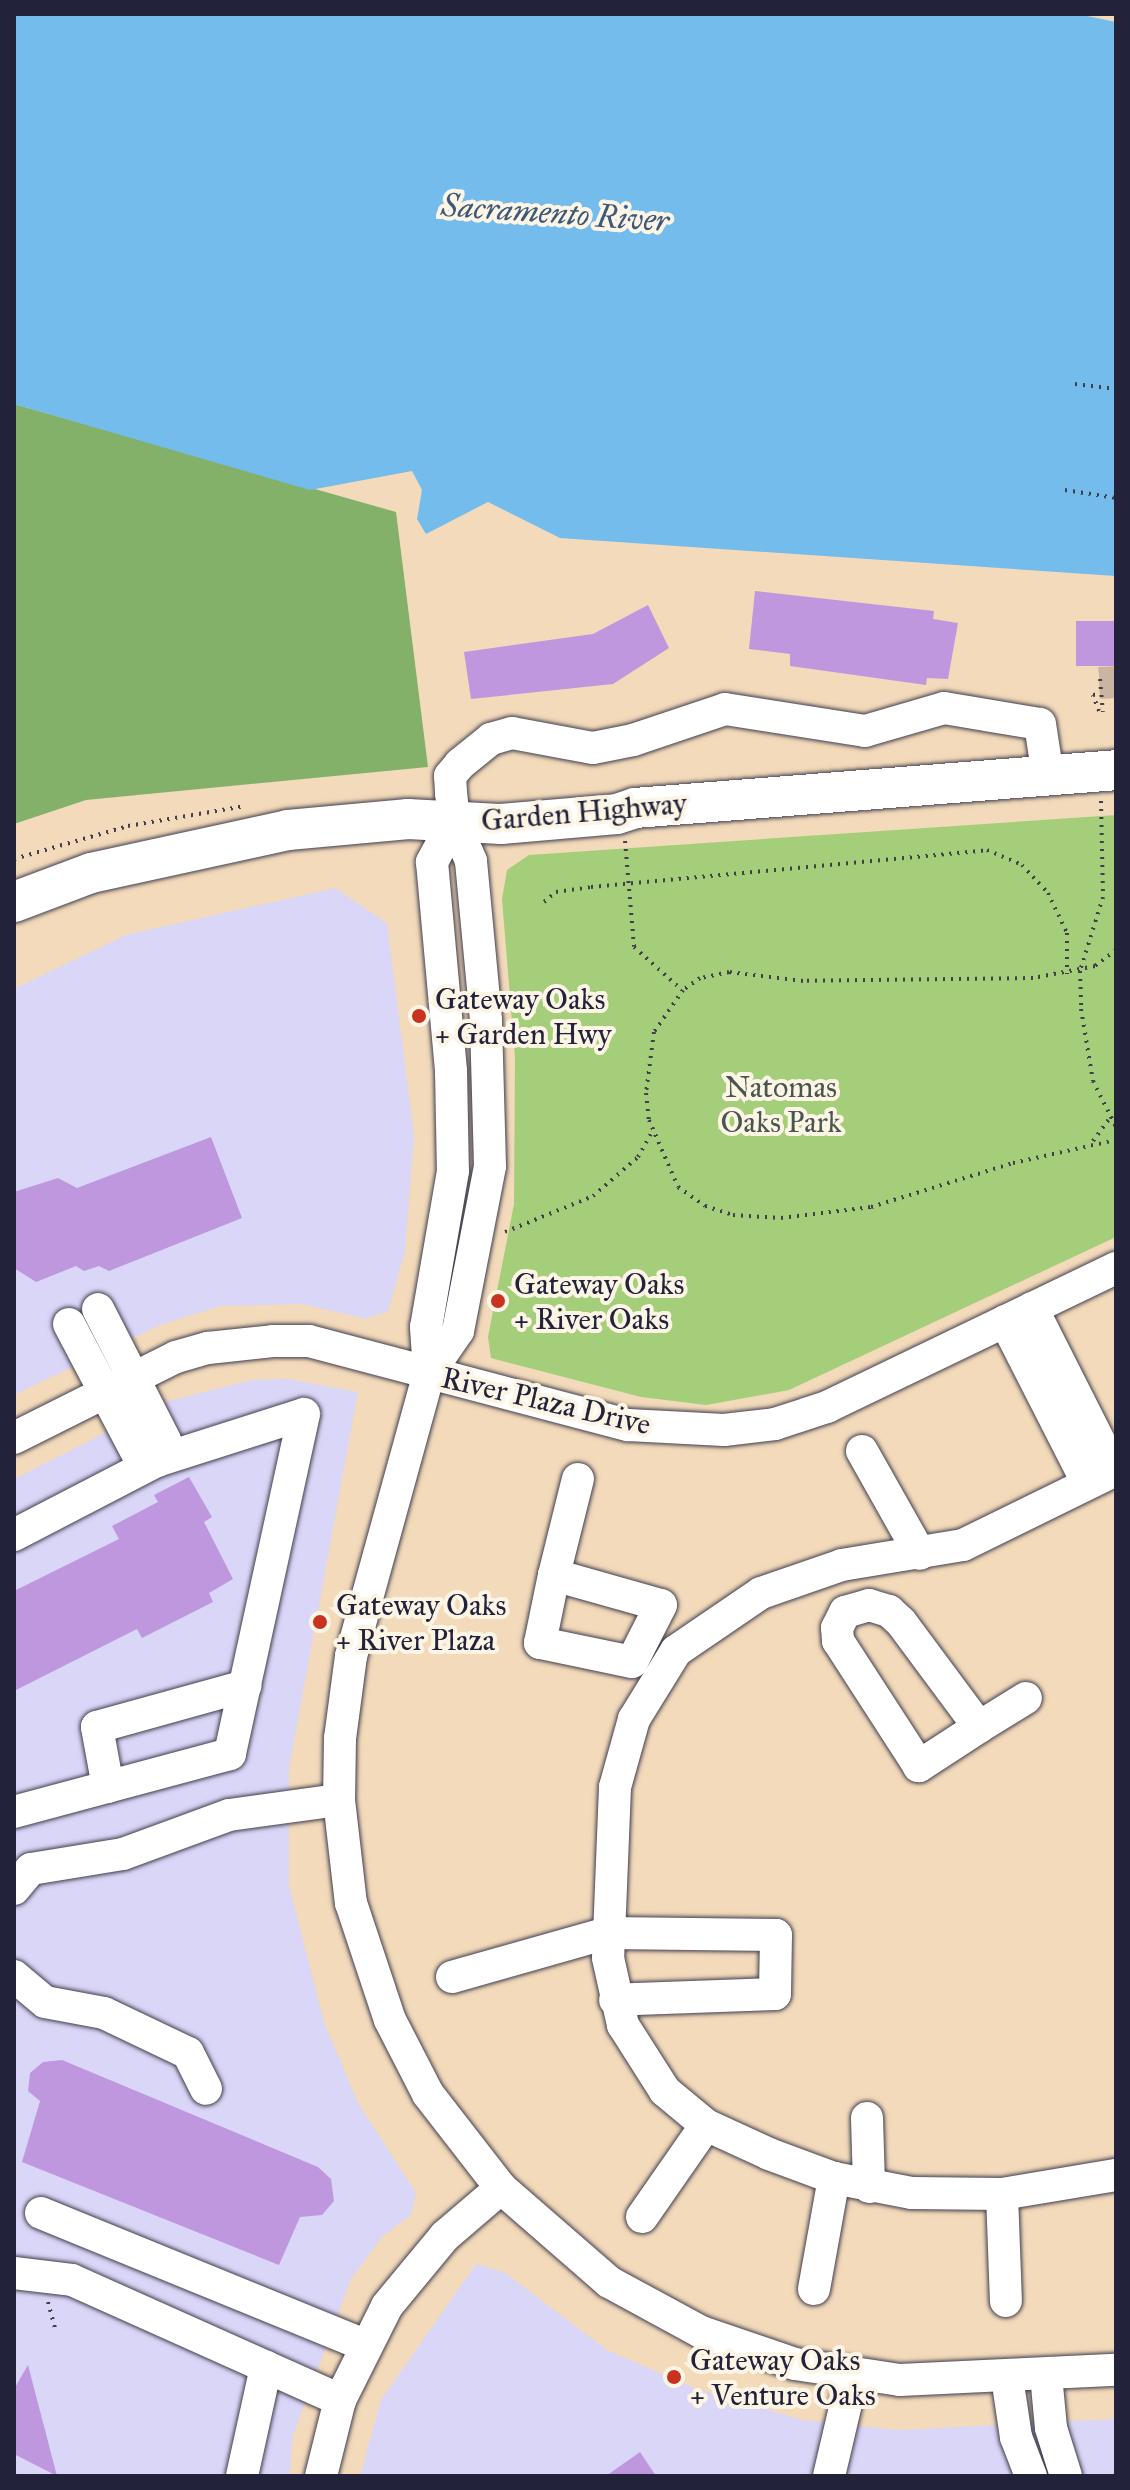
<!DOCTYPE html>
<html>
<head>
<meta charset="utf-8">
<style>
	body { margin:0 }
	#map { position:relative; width:1130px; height:2490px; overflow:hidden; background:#f3daba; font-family:"IM FELL Great Primer",serif }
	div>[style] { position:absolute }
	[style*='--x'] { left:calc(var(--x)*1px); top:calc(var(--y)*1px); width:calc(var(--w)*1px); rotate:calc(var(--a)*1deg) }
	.built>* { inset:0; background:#d9d6f7 }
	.green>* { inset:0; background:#a4ce7a }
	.forest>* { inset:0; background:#83b16a }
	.water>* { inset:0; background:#73bcec }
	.building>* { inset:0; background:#bf97de; transform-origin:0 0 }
	.minor-tunnel>* { height:32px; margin-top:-16px; transform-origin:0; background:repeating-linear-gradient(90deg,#c9b5a1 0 32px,transparent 0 48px) }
	.path>* { height:4px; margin-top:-2px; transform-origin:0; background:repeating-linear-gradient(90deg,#413e4e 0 2px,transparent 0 8px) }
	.roads { filter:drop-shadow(0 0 2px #413e4e) drop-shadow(0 0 2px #413e4e) }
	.minor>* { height:32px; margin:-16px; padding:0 16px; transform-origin:16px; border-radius:16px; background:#fff }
	.major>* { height:40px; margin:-20px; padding:0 20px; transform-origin:20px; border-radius:20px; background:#fff }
	.dots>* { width:22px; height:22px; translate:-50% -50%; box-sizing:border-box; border:4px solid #fcf5e5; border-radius:50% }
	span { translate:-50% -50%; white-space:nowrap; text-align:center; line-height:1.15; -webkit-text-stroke:8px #fcf5e5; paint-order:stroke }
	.street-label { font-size:30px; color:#22223b }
	.poi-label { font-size:30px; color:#22223b }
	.left { translate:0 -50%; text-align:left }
	.park-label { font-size:30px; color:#49564e }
	.water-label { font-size:32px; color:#3e5879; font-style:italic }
	.frame { position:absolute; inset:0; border:16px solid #22223b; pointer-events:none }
</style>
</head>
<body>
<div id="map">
	<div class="built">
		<div style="clip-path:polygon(335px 888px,387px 923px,414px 1135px,405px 1252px,388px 1311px,366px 1319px,303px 1304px,221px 1306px,160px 1325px,14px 1395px,14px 989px,126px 935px)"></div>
		<div style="clip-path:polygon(287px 1379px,358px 1392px,289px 1769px,289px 1885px,324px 2022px,358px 2103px,416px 2193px,411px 2215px,383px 2236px,351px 2279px,292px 2438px,290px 2476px,14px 2476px,14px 1479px,168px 1401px,252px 1380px)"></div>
		<div style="clip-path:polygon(476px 2264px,504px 2272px,607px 2350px,694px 2388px,803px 2420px,899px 2430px,1116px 2419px,1116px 2476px,360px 2476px,381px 2400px)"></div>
	</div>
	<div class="green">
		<div style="clip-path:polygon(1116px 815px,1116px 1237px,789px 1390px,706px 1405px,641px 1397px,491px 1358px,488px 1337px,514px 1204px,515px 1058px,502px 899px,507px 870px,529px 855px)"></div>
	</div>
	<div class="forest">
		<div style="clip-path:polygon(14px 404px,396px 512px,428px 767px,86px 800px,14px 824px)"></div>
	</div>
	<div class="water">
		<div style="clip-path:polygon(14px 14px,1078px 14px,1116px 22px,1116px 576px,560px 538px,488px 502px,426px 534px,417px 519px,422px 490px,412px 471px,310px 490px,14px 404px)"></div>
	</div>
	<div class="building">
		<div style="clip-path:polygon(755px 591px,934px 611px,933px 619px,958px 623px,948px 679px,927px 678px,926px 685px,790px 666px,790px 654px,749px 649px)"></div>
		<div style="clip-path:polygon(648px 605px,669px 648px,613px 684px,471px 699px,464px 652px,593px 634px)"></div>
		<div style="left:1116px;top:621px;width:45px;height:40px;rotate:90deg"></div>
		<div style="clip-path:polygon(211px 1137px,242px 1218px,109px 1271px,99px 1266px,84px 1271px,76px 1266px,36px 1282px,14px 1268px,14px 1192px,58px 1178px,77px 1188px)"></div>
		<div style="clip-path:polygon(189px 1477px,212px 1517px,204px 1522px,233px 1579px,209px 1593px,213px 1602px,142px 1638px,137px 1629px,14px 1691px,14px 1591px,119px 1539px,112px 1526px,158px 1502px,154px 1495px)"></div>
		<div style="clip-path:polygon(62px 2060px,318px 2167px,331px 2179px,334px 2201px,322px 2215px,300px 2217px,279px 2265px,22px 2162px,40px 2101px,28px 2091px,30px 2073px,43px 2062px)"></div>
		<div style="clip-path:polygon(28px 2365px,57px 2476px,14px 2454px,14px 2389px)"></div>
		<div style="clip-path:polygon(640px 2452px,656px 2476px,606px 2476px)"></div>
	</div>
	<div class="minor-tunnel">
		<div style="--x:1099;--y:683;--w:17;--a:-3"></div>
	</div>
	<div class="path">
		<div style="--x:1075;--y:384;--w:41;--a:7"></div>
		<div style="--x:1065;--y:490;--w:52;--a:8.9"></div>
		<div style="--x:1100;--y:679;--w:33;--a:85"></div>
		<div style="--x:1099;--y:711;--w:17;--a:-111"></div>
		<div style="--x:1093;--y:695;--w:8;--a:-7"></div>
		<div style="--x:1101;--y:801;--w:96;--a:88.8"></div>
		<div style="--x:1103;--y:897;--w:77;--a:107.3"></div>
		<div style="--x:1080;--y:971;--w:38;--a:88"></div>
		<div style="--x:1081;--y:1009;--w:73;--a:80.5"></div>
		<div style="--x:1093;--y:1081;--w:51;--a:63.4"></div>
		<div style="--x:625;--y:841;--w:106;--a:85.1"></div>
		<div style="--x:634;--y:947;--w:64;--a:41.9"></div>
		<div style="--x:14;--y:859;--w:119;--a:-16.1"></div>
		<div style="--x:128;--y:826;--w:119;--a:-9.7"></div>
		<div style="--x:544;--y:902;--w:16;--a:-40"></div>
		<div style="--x:556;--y:892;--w:35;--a:-8"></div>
		<div style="--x:591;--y:887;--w:398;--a:-5.3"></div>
		<div style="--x:987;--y:850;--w:38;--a:23"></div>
		<div style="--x:1022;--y:865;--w:38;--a:47"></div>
		<div style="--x:1048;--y:893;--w:44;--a:64.6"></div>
		<div style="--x:1067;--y:933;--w:41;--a:90"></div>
		<div style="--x:1116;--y:950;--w:26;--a:143"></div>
		<div style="--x:1095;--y:966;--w:63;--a:169"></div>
		<div style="--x:1033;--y:978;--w:230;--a:179.3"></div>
		<div style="--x:803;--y:981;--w:75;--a:-173.1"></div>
		<div style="--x:729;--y:972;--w:30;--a:168"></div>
		<div style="--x:700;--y:978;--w:21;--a:145"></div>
		<div style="--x:683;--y:990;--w:51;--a:124.6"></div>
		<div style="--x:654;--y:1032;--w:62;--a:97.5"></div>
		<div style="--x:646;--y:1093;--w:27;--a:84"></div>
		<div style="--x:649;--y:1120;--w:73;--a:66.6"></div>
		<div style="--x:678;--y:1187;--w:33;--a:35"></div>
		<div style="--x:705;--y:1206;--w:29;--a:18"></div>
		<div style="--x:733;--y:1215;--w:48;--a:3.6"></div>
		<div style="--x:781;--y:1218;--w:91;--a:-7"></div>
		<div style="--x:871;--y:1207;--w:149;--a:-17.2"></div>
		<div style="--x:1013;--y:1163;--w:106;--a:-12.6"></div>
		<div style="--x:1093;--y:1141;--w:26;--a:-54"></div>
		<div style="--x:505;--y:1232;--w:95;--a:-22.2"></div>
		<div style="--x:593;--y:1196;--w:60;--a:-40.9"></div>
		<div style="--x:638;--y:1157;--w:29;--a:-61"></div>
		<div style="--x:48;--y:2302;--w:31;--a:75"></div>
		<div style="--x:14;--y:2472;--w:9;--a:27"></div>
	</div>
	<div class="roads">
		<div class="minor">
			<div style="--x:454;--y:821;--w:47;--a:118.2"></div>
			<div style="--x:432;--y:862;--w:210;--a:84.8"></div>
			<div style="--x:451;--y:1071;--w:100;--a:88.9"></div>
			<div style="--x:453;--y:1171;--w:158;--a:99.8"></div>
			<div style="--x:426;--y:1327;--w:46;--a:86.3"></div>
			<div style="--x:429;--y:1373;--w:294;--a:105.4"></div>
			<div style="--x:351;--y:1656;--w:83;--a:97.6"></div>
			<div style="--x:340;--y:1738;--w:62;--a:90.9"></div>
			<div style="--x:339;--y:1800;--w:104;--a:83.4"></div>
			<div style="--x:351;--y:1903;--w:123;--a:71.6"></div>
			<div style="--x:390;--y:2020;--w:83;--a:62.8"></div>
			<div style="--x:428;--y:2094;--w:119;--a:52.2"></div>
			<div style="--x:501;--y:2188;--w:143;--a:41"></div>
			<div style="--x:609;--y:2282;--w:105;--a:28.5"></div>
			<div style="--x:701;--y:2332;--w:99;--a:18.8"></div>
			<div style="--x:795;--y:2364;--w:106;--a:8.7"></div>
			<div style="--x:900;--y:2380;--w:216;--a:-2.7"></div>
			<div style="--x:1032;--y:1308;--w:182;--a:63.2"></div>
			<div style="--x:1005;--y:1321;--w:181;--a:63"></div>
			<div style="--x:69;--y:1324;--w:148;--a:62.2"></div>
			<div style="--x:138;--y:1455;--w:20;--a:18"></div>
			<div style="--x:157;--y:1461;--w:22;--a:-69"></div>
			<div style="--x:165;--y:1440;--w:147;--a:-117.1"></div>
			<div style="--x:429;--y:1373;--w:51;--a:-55.4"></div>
			<div style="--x:458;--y:1331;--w:168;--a:-79"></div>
			<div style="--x:490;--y:1166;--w:146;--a:-91.6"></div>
			<div style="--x:486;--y:1020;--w:160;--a:-95.4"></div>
			<div style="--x:471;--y:861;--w:43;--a:-113"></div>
			<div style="--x:454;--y:821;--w:28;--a:-96"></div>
			<div style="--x:451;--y:793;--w:17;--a:-93"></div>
			<div style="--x:450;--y:776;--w:16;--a:-50"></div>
			<div style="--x:460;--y:764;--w:40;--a:-39"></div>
			<div style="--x:491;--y:739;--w:22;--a:-16"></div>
			<div style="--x:512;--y:733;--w:82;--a:10.5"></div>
			<div style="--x:593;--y:748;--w:41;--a:-11.3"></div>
			<div style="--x:633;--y:740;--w:97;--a:-18.6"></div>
			<div style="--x:725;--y:709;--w:142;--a:8.9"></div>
			<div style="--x:865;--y:731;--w:82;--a:-16.2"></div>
			<div style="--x:944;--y:708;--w:97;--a:9.5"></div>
			<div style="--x:1040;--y:724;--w:53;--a:81.3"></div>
			<div style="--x:14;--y:1438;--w:181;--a:-26.6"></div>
			<div style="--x:176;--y:1357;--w:33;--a:-16"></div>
			<div style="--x:208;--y:1348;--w:65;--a:-6.1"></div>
			<div style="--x:273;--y:1341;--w:36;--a:0"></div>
			<div style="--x:309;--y:1341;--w:330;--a:14.8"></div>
			<div style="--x:628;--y:1425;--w:96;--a:3"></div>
			<div style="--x:724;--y:1430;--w:51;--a:-6.7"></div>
			<div style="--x:775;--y:1424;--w:55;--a:-18.1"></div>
			<div style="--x:827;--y:1407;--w:321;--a:-25.7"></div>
			<div style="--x:862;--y:1451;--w:118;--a:60.6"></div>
			<div style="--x:1116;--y:1470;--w:170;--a:153.9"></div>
			<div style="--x:963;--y:1545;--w:123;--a:170.6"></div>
			<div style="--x:842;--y:1565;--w:86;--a:160.9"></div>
			<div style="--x:761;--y:1593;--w:103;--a:145.7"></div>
			<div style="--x:676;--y:1651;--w:80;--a:121.7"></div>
			<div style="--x:634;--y:1719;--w:71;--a:105.6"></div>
			<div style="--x:615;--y:1787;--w:171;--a:92.3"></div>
			<div style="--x:608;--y:1958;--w:69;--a:77.4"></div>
			<div style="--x:623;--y:2025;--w:78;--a:57.5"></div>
			<div style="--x:665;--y:2091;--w:53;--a:39.7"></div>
			<div style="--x:706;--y:2125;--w:69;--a:24.7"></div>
			<div style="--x:769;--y:2154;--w:69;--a:20.3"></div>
			<div style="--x:834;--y:2178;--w:79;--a:10.9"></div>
			<div style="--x:912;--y:2193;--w:90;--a:0.6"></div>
			<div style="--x:1002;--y:2194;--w:116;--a:-9.5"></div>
			<div style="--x:14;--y:1535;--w:161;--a:-27.4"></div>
			<div style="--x:157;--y:1461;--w:154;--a:-17.7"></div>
			<div style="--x:304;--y:1414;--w:348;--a:102.3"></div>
			<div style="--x:230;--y:1754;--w:224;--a:165"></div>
			<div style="--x:554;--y:1575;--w:111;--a:15.7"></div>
			<div style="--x:661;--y:1605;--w:64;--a:117"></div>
			<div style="--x:632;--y:1662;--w:94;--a:-168.3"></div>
			<div style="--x:540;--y:1643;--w:69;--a:-78.4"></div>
			<div style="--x:554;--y:1575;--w:99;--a:-76"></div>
			<div style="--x:869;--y:1605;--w:21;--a:17"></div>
			<div style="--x:889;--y:1611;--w:16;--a:43"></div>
			<div style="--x:901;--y:1622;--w:131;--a:53.4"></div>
			<div style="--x:979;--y:1727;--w:72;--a:147"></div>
			<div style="--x:919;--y:1766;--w:149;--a:-122.9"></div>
			<div style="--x:838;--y:1641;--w:13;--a:-94"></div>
			<div style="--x:837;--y:1628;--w:18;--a:-63"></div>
			<div style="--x:845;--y:1612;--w:25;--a:-16"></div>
			<div style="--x:979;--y:1727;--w:55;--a:-31.7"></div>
			<div style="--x:108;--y:1787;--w:61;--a:-100.4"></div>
			<div style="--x:97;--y:1727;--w:154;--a:-15.5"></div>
			<div style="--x:14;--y:1889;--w:26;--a:-50"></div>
			<div style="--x:31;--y:1869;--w:93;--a:-9.3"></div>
			<div style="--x:123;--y:1854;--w:113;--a:-20.2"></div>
			<div style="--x:229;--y:1815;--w:111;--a:-7.8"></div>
			<div style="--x:14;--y:1976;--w:40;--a:40"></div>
			<div style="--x:45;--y:2002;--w:60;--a:10.6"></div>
			<div style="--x:104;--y:2013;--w:93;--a:25.5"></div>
			<div style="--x:188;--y:2053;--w:40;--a:63.4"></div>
			<div style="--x:452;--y:1977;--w:162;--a:-15.8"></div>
			<div style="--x:608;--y:1933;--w:168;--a:0.7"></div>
			<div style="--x:776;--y:1935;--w:59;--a:91"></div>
			<div style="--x:775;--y:1994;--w:160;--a:177.9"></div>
			<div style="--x:867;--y:2118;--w:69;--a:88.3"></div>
			<div style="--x:1002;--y:2194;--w:107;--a:87.9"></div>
			<div style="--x:41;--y:2213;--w:349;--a:22.2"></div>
			<div style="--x:642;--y:2217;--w:112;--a:-55.2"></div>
			<div style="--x:14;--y:2273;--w:58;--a:6.9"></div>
			<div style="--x:72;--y:2280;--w:294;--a:24.1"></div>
			<div style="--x:814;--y:2289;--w:113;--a:-79.8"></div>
			<div style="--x:1046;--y:2375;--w:53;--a:84.6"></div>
			<div style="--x:1051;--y:2428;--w:50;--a:72.6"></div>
			<div style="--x:1007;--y:2377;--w:61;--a:81.5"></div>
			<div style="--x:1016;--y:2437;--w:42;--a:69"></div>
			<div style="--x:242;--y:2476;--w:112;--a:-77.6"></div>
			<div style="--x:321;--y:2476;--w:78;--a:-76"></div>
			<div style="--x:340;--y:2400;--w:105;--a:-63.4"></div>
			<div style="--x:387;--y:2306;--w:91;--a:-50.4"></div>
			<div style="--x:445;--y:2236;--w:74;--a:-40.6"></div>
			<div style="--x:829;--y:2476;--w:105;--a:-76.8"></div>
		</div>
		<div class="major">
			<div style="--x:14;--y:902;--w:82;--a:-20.6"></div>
			<div style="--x:91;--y:873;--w:202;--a:-12.3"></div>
			<div style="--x:288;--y:830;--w:121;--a:-5.2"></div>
			<div style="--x:408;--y:819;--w:93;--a:3.1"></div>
			<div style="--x:501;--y:824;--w:116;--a:-4.9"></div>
			<div style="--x:617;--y:814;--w:19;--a:-18"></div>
			<div style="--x:635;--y:808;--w:482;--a:-4.5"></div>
		</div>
	</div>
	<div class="dots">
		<div style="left:419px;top:1016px;background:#c8321e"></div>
		<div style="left:498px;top:1301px;background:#c8321e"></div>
		<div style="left:320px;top:1622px;background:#c8321e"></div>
		<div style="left:674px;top:2377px;background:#c8321e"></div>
	</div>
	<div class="street-label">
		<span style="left:584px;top:812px;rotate:-5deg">Garden Highway</span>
		<span style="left:546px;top:1401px;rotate:13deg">River Plaza Drive</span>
	</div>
	<div class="poi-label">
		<span class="left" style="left:435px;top:1016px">Gateway Oaks<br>+ Garden Hwy</span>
		<span class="left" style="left:514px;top:1301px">Gateway Oaks<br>+ River Oaks</span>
		<span class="left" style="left:336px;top:1622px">Gateway Oaks<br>+ River Plaza</span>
		<span class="left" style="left:690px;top:2377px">Gateway Oaks<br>+ Venture Oaks</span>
	</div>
	<div class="park-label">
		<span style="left:781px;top:1104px">Natomas<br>Oaks Park</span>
	</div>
	<div class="water-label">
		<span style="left:555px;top:214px;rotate:4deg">Sacramento River</span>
	</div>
	<div class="frame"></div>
</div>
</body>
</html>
